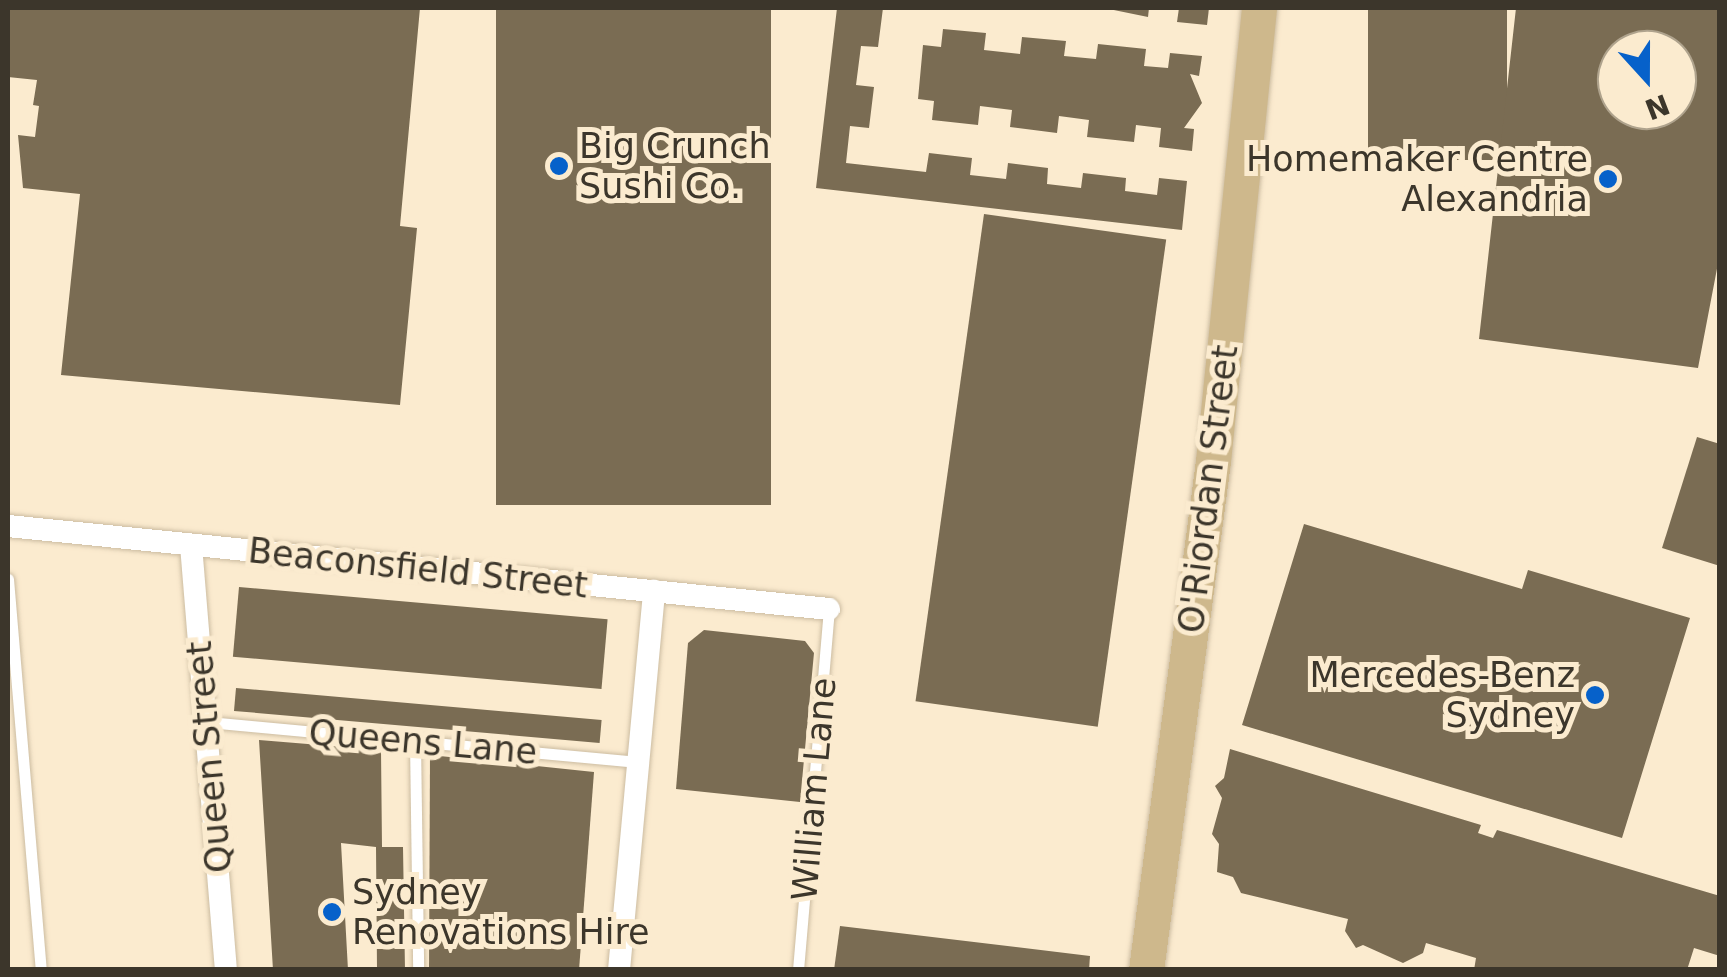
<!DOCTYPE html>
<html>
<head>
<meta charset="utf-8">
<style>
	body { margin:0 }
	#map { position:relative; width:1727px; height:977px; overflow:hidden; background:#fbebcf; font-family:"DejaVu Sans",sans-serif }
	div>[style] { position:absolute }
	[style*='--x'] { left:calc(var(--x)*1px); top:calc(var(--y)*1px); width:calc(var(--w)*1px); rotate:calc(var(--a)*1deg) }
	.building>* { inset:0; background:#7a6c53; transform-origin:0 0 }
	.roads { filter:drop-shadow(0 0 2px #ccbca1) drop-shadow(0 0 2px #ccbca1) }
	.lane>* { height:11px; margin:-5.5px; padding:0 5.5px; transform-origin:5.5px; border-radius:5.5px; background:#fff }
	.street>* { height:22px; margin:-11px; padding:0 11px; transform-origin:11px; border-radius:11px; background:#fff }
	.primary>* { height:35px; margin:-17.5px; padding:0 17.5px; transform-origin:17.5px; border-radius:17.5px; background:#ceb88c }
	.dots>* { width:28px; height:28px; translate:-50% -50%; box-sizing:border-box; border:5px solid #fbebcf; border-radius:50% }
	span { translate:-50% -50%; white-space:nowrap; text-align:center; line-height:1.15; -webkit-text-stroke:10px #fbebcf; paint-order:stroke }
	.poi-label { font-size:35px; color:#3c362b }
	.left { translate:0 -50%; text-align:left }
	.right { translate:-100% -50%; text-align:right }
	.street-label { font-size:35px; color:#3c362b }
	.frame { position:absolute; inset:0; border:10px solid #3c362b; pointer-events:none }
	.north { position:absolute; left:1597px; top:30px; width:100px; height:100px; box-sizing:border-box; background:#fbebcf; border:2px solid #afa38d; border-radius:50%; rotate:159deg; font-size:28px; font-weight:700; line-height:40px; text-align:center; color:#3c362b }
	.north::after { content:''; display:block; margin:auto; width:35px; height:45px; background:#0661ca; clip-path:polygon(50% 0,100% 100%,50% 72%,0 100%) }
</style>
</head>
<body>
<div id="map">
	<div class="building">
		<div style="clip-path:polygon(8px 8px,420px 8px,400px 226px,417px 228px,400px 405px,61px 375px,80px 194px,23px 188px,18px 135px,35px 137px,39px 106px,33px 105px,37px 80px,8px 77px)"></div>
		<div style="left:496px;top:8px;width:275px;height:497px"></div>
		<div style="clip-path:polygon(837px 8px,883px 8px,878px 47px,861px 46px,856px 85px,874px 87px,869px 128px,850px 126px,846px 163px,926px 172px,929px 153px,972px 158px,970px 175px,1006px 179px,1008px 163px,1048px 168px,1047px 184px,1081px 188px,1083px 173px,1126px 178px,1125px 191px,1157px 195px,1159px 178px,1187px 181px,1182px 230px,816px 188px)"></div>
		<div style="clip-path:polygon(1104px 8px,1149px 8px,1148px 17px)"></div>
		<div style="clip-path:polygon(1179px 8px,1209px 8px,1207px 25px,1177px 22px)"></div>
		<div style="left:1368px;top:8px;width:139px;height:152px"></div>
		<div style="clip-path:polygon(evenodd,1516px 8px,1720px 8px,1720px 253px,1698px 368px,1479px 339px,1516px 8px,1617px 50px,1677px 50px,1677px 110px,1617px 110px,1617px 50px)"></div>
		<div style="clip-path:polygon(943px 29px,986px 33px,984px 50px,1020px 54px,1022px 37px,1066px 41px,1064px 56px,1096px 59px,1098px 44px,1146px 49px,1144px 66px,1168px 68px,1170px 53px,1202px 56px,1199px 76px,1190px 74px,1202px 103px,1184px 128px,1194px 129px,1192px 151px,1159px 147px,1161px 128px,1136px 125px,1134px 142px,1087px 137px,1089px 120px,1059px 116px,1057px 133px,1010px 127px,1012px 110px,980px 106px,978px 125px,932px 120px,934px 101px,918px 99px,923px 45px,941px 47px)"></div>
		<div style="left:984px;top:214px;width:184px;height:492px;rotate:8deg"></div>
		<div style="clip-path:polygon(1697px 437px,1720px 444px,1720px 566px,1662px 548px)"></div>
		<div style="clip-path:polygon(1304px 524px,1522px 589px,1528px 570px,1690px 618px,1622px 838px,1242px 725px)"></div>
		<div style="left:239px;top:587px;width:370px;height:70px;rotate:5deg"></div>
		<div style="clip-path:polygon(704px 630px,805px 641px,814px 653px,800px 802px,676px 789px,688px 643px)"></div>
		<div style="left:236px;top:688px;width:367px;height:23px;rotate:5deg"></div>
		<div style="clip-path:polygon(259px 740px,381px 750px,382px 847px,403px 847px,405px 970px,377px 970px,376px 847px,341px 843px,348px 970px,273px 970px)"></div>
		<div style="clip-path:polygon(1230px 749px,1481px 825px,1478px 833px,1493px 838px,1497px 830px,1720px 896px,1720px 956px,1694px 948px,1687px 970px,1474px 970px,1476px 958px,1426px 943px,1423px 953px,1403px 963px,1363px 945px,1356px 948px,1345px 931px,1348px 919px,1241px 893px,1233px 877px,1217px 872px,1219px 844px,1212px 834px,1222px 798px,1215px 786px,1224px 778px)"></div>
		<div style="clip-path:polygon(430px 755px,594px 772px,579px 970px,429px 970px)"></div>
		<div style="clip-path:polygon(840px 926px,1090px 956px,1089px 970px,834px 970px)"></div>
	</div>
	<div class="roads">
		<div class="lane">
			<div style="--x:8;--y:579;--w:392;--a:85.2"></div>
			<div style="--x:208;--y:722;--w:432;--a:5.3"></div>
			<div style="--x:415;--y:741;--w:229;--a:89.2"></div>
			<div style="--x:798;--y:970;--w:362;--a:-85.1"></div>
		</div>
		<div class="street">
			<div style="--x:8;--y:526;--w:825;--a:5.77"></div>
			<div style="--x:191;--y:545;--w:426;--a:85.3"></div>
			<div style="--x:619;--y:970;--w:381;--a:-84.7"></div>
		</div>
		<div class="primary">
			<div style="--x:1146;--y:970;--w:513;--a:-82.5"></div>
			<div style="--x:1213;--y:461;--w:455;--a:-84.2"></div>
		</div>
	</div>
	<div class="dots">
		<div style="left:559px;top:166px;background:#0661ca"></div>
		<div style="left:1608px;top:179px;background:#0661ca"></div>
		<div style="left:1595px;top:695px;background:#0661ca"></div>
		<div style="left:332px;top:912px;background:#0661ca"></div>
	</div>
	<div class="poi-label">
		<span class="left" style="left:579px;top:166px">Big Crunch<br>Sushi Co.</span>
		<span class="right" style="left:1588px;top:179px">Homemaker Centre<br>Alexandria</span>
		<span class="right" style="left:1575px;top:695px">Mercedes-Benz<br>Sydney</span>
		<span class="left" style="left:352px;top:912px">Sydney<br>Renovations Hire</span>
	</div>
	<div class="street-label">
		<span style="left:1208px;top:489px;rotate:-83deg">O'Riordan Street</span>
		<span style="left:418px;top:568px;rotate:6deg">Beaconsfield Street</span>
		<span style="left:423px;top:742px;rotate:5deg">Queens Lane</span>
		<span style="left:209px;top:757px;rotate:-95deg">Queen Street</span>
		<span style="left:814px;top:789px;rotate:-85deg">William Lane</span>
	</div>
	<div class="frame"></div>
	<div class="north">N</div>
</div>
</body>
</html>
